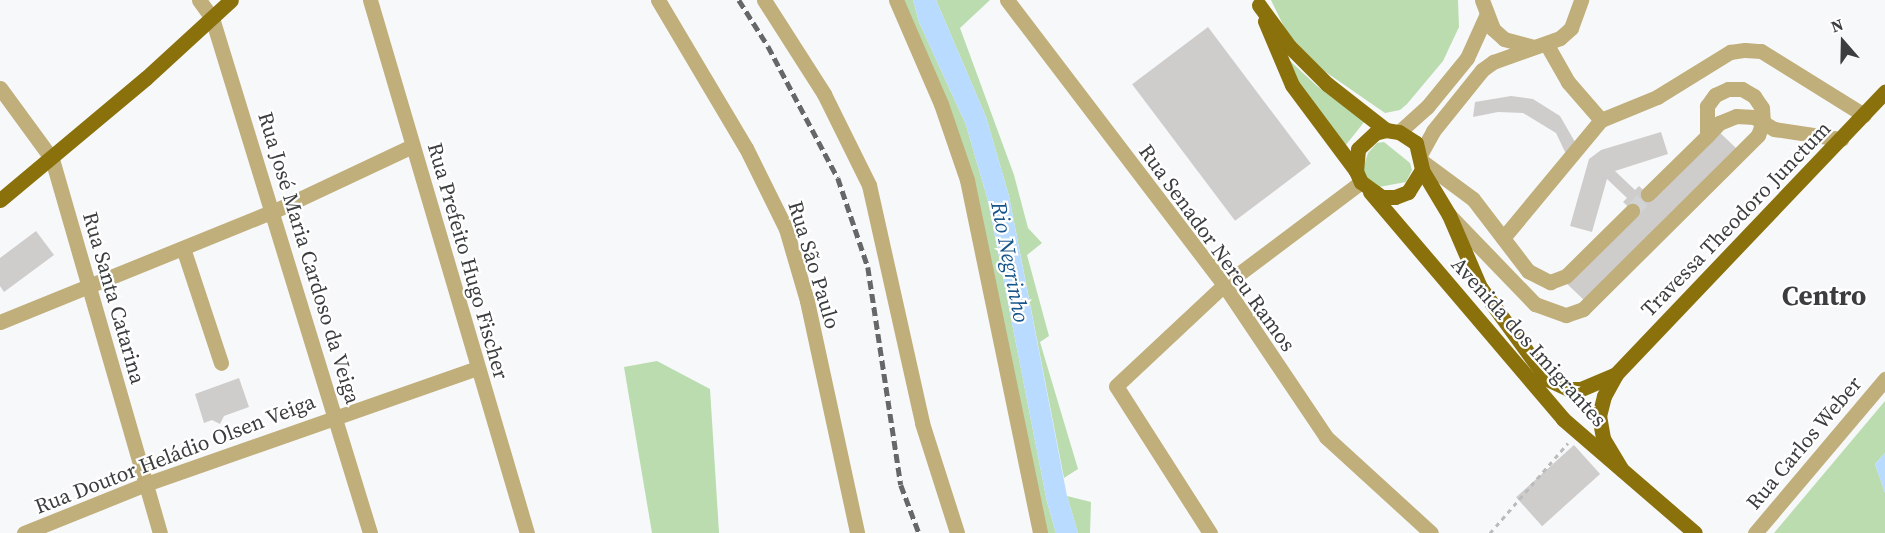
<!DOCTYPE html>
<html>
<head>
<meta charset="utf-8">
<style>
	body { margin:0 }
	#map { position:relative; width:1885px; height:533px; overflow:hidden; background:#f7f8fa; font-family:"Source Serif 4",serif }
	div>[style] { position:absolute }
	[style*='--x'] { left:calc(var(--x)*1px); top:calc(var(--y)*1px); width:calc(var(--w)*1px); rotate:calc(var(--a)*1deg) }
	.green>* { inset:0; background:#badcaf }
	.water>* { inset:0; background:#b8dbff }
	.building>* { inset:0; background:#cfcdcc; transform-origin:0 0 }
	.minor-tunnel>* { height:15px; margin-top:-7.5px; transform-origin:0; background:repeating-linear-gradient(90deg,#d2d3d4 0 15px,transparent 0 23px) }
	.path>* { height:3px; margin-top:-1.5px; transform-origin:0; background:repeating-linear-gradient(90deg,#babbbd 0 4.5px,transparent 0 9px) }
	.minor>* { height:15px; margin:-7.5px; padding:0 7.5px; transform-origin:7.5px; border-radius:7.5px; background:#c0af7a }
	.major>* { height:15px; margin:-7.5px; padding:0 7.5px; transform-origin:7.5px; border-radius:7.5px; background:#8a710b }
	.rail>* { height:4.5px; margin-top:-2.25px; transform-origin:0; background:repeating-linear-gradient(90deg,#666768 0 9px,transparent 0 13.5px) }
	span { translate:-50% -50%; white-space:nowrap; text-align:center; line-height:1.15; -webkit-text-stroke:4.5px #fff; paint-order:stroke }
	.street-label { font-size:21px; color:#3c3d3e }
	.water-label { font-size:22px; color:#17558a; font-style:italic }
	.district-label { font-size:27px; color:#3c3d3e; font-weight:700 }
	.north { position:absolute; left:1813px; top:12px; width:60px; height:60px; -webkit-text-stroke:4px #fff; paint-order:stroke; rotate:340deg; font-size:16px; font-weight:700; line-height:24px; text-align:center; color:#3c3d3e }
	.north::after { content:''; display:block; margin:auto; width:21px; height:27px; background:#3c3d3e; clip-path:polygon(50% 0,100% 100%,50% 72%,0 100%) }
</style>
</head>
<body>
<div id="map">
	<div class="green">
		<div style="clip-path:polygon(896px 0,913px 0,919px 22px,966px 125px,988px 201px,1047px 502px,1056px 533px,1040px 533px,974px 208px)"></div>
		<div style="clip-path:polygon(936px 0,990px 0,960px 28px,1014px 175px,1028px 228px,1042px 243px,1027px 255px,1049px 336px,1040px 342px,1078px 469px,1064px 478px,1009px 196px,986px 117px)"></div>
		<div style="clip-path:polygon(1271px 0,1458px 0,1459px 27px,1443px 61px,1407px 104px,1400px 110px,1385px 113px,1317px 66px,1286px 31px)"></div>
		<div style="clip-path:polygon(1289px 60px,1317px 86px,1365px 121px,1345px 146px,1295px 79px)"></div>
		<div style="clip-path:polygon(1384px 142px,1410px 163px,1412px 170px,1406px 182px,1379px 187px,1367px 183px,1363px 169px,1368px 153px,1377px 143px)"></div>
		<div style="clip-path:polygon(657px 361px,710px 389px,719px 533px,652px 533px,624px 367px)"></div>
		<div style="clip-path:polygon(1885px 401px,1885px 453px,1875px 464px,1885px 493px,1885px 533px,1774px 533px)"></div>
		<div style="clip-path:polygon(1067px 496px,1091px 502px,1090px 533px,1078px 533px)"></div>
	</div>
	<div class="water">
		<div style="clip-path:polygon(913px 0,936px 0,986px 117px,1009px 196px,1067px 496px,1078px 533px,1056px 533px,1047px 502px,988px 201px,966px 125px,919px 22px)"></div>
		<div style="clip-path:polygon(1885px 453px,1885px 493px,1875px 464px)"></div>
	</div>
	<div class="building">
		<div style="left:1208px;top:27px;width:171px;height:95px;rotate:53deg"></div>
		<div style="clip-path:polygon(1511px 96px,1533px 99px,1560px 116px,1575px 142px,1566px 154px,1556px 133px,1523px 113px,1498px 112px,1473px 117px,1475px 102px)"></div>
		<div style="clip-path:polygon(1716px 129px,1736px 148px,1585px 301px,1565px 282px,1634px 212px,1623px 202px,1627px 198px,1607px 179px,1592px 232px,1570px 226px,1589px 159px,1601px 150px,1661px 132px,1668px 154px,1615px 171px,1635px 190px,1639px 186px,1650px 196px)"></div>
		<div style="clip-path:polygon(36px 231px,54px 255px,4px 292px,0 286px,0 258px)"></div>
		<div style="clip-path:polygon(239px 378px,249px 407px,224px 416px,220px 424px,212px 420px,204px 423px,195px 394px)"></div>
		<div style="left:1574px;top:445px;width:39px;height:78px;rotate:48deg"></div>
	</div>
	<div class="minor-tunnel">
		<div style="--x:1632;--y:211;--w:23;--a:-47"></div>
	</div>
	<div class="path">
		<div style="--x:1490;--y:533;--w:119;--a:-49.1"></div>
	</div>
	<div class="minor">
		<div style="--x:199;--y:0;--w:22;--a:54"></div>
		<div style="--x:212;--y:18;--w:539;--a:72.94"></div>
		<div style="--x:370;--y:0;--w:556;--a:73.59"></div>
		<div style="--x:658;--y:0;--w:172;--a:59.3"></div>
		<div style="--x:746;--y:148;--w:90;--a:63.7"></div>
		<div style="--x:786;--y:229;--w:75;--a:73.7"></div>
		<div style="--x:807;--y:301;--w:237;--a:77.8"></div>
		<div style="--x:764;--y:0;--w:112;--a:57.4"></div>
		<div style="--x:824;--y:94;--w:102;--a:63.7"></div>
		<div style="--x:869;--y:185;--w:244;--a:77.4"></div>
		<div style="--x:922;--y:423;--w:115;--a:72.3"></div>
		<div style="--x:896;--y:0;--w:113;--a:66.6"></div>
		<div style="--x:941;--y:104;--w:80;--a:71.1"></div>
		<div style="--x:967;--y:180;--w:360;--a:78.3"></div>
		<div style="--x:1007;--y:0;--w:358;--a:52.7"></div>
		<div style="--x:1224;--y:285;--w:183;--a:56.1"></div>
		<div style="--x:1326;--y:437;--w:142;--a:42.4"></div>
		<div style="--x:1482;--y:0;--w:31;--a:69"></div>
		<div style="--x:1493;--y:29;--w:15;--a:42"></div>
		<div style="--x:1504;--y:39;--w:30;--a:15"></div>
		<div style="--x:1547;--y:45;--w:43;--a:60.4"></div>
		<div style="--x:1568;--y:82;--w:50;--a:49"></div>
		<div style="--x:1601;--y:120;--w:61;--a:-22.3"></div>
		<div style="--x:1657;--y:97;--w:86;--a:-31.7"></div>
		<div style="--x:1730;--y:52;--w:15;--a:-8"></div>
		<div style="--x:1745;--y:50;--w:16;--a:4"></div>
		<div style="--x:1761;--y:51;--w:121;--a:31.9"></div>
		<div style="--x:0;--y:88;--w:88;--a:53.8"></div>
		<div style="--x:52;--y:159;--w:389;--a:73.9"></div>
		<div style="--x:1399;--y:132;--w:38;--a:-42"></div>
		<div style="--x:1427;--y:107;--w:63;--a:-50.8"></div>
		<div style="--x:1467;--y:58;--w:46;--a:-65.7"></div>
		<div style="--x:1707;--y:136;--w:18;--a:-47"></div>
		<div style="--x:1719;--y:123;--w:18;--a:-22"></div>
		<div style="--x:1736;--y:116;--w:18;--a:3"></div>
		<div style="--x:1754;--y:117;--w:23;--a:31"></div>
		<div style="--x:1774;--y:129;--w:68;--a:8.5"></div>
		<div style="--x:1421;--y:153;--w:25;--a:-61"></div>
		<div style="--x:1433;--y:131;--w:78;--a:-51.2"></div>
		<div style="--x:1482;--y:70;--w:14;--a:-36"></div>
		<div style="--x:1493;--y:62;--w:71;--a:-19.7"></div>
		<div style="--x:1560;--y:38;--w:15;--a:-42"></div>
		<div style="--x:1571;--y:28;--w:30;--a:-70"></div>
		<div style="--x:1423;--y:162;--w:62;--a:36.5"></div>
		<div style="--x:1473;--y:199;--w:91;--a:52.6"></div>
		<div style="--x:1528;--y:271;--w:25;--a:27"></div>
		<div style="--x:1550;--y:282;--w:17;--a:-21"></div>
		<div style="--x:1566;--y:276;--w:93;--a:-44.6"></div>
		<div style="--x:1449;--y:215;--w:124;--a:46"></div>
		<div style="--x:1535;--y:304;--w:33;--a:20"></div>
		<div style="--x:1566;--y:315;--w:18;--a:-19"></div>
		<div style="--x:1583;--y:309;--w:247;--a:-44.8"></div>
		<div style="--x:1758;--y:135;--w:14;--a:-69"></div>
		<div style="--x:1763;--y:122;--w:14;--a:-94"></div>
		<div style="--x:1762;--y:108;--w:14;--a:-124"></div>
		<div style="--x:1754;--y:96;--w:14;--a:-150"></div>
		<div style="--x:1742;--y:89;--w:14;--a:180"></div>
		<div style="--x:1728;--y:89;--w:14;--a:155"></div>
		<div style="--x:1715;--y:95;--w:14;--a:126"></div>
		<div style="--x:1707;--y:106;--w:30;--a:90"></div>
		<div style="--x:1707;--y:136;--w:83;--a:135.5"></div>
		<div style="--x:1503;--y:238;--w:153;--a:-50.3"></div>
		<div style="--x:183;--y:248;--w:121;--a:71.7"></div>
		<div style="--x:0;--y:322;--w:296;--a:-22.1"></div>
		<div style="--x:274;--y:211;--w:153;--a:-25.2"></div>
		<div style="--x:24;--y:533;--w:131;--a:-21.9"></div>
		<div style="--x:146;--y:484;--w:351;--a:-19.3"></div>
		<div style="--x:1210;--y:533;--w:174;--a:-122.6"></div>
		<div style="--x:1116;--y:386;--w:148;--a:-43.1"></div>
		<div style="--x:1224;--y:285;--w:171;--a:-36.9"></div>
		<div style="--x:1755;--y:533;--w:202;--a:-49.8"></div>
	</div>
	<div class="major">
		<div style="--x:1259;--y:5;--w:51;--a:53.8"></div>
		<div style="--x:1289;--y:46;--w:54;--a:45"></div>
		<div style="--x:1327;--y:84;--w:75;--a:37.9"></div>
		<div style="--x:1386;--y:130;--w:13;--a:9"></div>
		<div style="--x:1399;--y:132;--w:20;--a:33"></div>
		<div style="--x:1416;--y:143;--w:28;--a:77"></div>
		<div style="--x:1422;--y:170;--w:52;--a:59"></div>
		<div style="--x:1449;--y:215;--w:78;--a:66.7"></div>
		<div style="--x:1480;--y:287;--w:114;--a:53.9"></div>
		<div style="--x:1547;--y:379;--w:23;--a:25"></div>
		<div style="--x:1568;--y:389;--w:13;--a:0"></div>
		<div style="--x:1581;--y:389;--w:38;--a:-23"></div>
		<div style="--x:1265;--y:21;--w:69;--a:67.1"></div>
		<div style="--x:1292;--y:85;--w:107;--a:53.3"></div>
		<div style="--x:1386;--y:130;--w:11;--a:165"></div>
		<div style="--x:1375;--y:133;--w:23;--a:137"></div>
		<div style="--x:1358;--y:149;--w:22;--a:95"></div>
		<div style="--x:1356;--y:171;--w:12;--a:66"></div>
		<div style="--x:1361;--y:182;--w:26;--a:36"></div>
		<div style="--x:1382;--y:197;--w:13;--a:0"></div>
		<div style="--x:1395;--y:197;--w:14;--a:-21"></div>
		<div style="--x:1408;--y:192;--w:26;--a:-58"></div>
		<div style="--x:1370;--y:192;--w:298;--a:49.6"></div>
		<div style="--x:1563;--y:419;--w:174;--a:40.8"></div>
		<div style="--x:0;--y:200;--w:190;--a:-39.9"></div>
		<div style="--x:146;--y:78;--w:115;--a:-42.5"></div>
		<div style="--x:1622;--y:470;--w:37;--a:-121"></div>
		<div style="--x:1603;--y:438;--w:22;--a:-100"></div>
		<div style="--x:1599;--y:416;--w:21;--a:-76"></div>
		<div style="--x:1604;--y:396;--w:25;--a:-61"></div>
		<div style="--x:1616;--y:374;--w:390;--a:-46.4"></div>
	</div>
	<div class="rail">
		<div style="--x:739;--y:0;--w:54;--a:57.8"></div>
		<div style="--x:768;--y:46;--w:149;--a:62.1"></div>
		<div style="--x:838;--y:178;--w:94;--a:71.4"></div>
		<div style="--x:868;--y:267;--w:220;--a:81.4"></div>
		<div style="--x:901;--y:485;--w:51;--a:69.4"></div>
	</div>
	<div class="street-label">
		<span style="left:1736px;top:219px;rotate:-46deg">Travessa Theodoro Junctum</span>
		<span style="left:1217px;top:248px;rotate:54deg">Rua Senador Nereu Ramos</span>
		<span style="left:309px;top:258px;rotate:73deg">Rua José Maria Cardoso da Veiga</span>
		<span style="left:468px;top:261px;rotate:74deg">Rua Prefeito Hugo Fischer</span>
		<span style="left:814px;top:265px;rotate:73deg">Rua São Paulo</span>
		<span style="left:114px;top:298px;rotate:74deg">Rua Santa Catarina</span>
		<span style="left:1529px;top:342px;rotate:48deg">Avenida dos Imigrantes</span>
		<span style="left:1804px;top:443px;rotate:-50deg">Rua Carlos Weber</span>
		<span style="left:175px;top:454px;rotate:-21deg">Rua Doutor Heládio Olsen Veiga</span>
	</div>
	<div class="water-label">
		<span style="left:1010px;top:262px;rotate:79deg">Rio Negrinho</span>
	</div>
	<div class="district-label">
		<span style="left:1824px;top:296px">Centro</span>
	</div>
	<div class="north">N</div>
</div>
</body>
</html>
